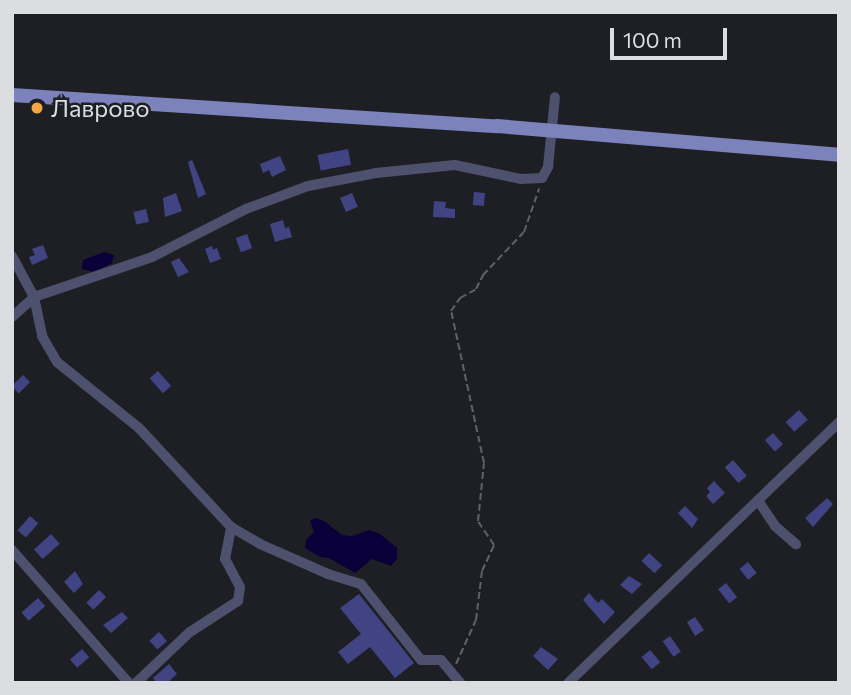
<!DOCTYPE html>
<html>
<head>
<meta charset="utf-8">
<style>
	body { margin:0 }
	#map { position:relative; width:851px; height:695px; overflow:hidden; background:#1e1f25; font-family:Commissioner,sans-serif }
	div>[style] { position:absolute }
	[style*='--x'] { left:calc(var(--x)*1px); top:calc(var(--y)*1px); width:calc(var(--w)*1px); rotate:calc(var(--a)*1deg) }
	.water>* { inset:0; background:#0a0039 }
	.building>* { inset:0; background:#404483; transform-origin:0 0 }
	.path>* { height:2px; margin-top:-1px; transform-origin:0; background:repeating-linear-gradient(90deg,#606166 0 7px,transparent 0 10.5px) }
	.minor>* { height:10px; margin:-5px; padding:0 5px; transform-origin:5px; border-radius:5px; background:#4d516e }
	.major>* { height:14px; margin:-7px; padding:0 7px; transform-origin:7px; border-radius:7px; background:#7b82bc }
	.dots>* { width:19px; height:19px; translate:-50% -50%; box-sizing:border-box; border:4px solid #1e1f25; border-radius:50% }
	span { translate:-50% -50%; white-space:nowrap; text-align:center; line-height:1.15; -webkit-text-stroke:5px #1e1f25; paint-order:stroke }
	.poi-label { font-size:24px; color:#dcdde1 }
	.left { translate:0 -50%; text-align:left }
	.frame { position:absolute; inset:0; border:14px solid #dcdde1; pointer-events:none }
	.scale { position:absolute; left:610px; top:28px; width:117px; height:32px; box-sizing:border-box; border:4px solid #dcdde1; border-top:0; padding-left:9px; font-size:21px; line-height:24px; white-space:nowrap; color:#dcdde1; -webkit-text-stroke:5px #1e1f25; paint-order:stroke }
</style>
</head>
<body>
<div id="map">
	<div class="water">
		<div style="clip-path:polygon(104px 252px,114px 255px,112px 263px,94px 272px,82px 269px,83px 260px)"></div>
		<div style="clip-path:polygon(315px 518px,324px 521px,342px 535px,352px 536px,369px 530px,380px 534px,397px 548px,397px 559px,391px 566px,372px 559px,355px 573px,329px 558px,320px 557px,305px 548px,306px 540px,314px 532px,310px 521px)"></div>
	</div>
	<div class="building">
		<div style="left:348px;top:149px;width:16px;height:31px;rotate:79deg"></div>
		<div style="clip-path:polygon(280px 156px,286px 170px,272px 177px,269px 170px,263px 173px,260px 164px)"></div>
		<div style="clip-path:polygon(192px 160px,206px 194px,198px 198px,188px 162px)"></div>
		<div style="left:474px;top:192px;width:11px;height:13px;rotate:5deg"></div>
		<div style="clip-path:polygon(176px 193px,182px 211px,165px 217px,163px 198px)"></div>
		<div style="left:352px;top:193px;width:15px;height:13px;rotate:67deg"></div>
		<div style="clip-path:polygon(434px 201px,446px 202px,445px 208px,455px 209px,455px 218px,433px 217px)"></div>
		<div style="left:146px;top:209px;width:13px;height:13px;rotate:77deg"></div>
		<div style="clip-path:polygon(283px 220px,285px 228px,289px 227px,292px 237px,275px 242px,270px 224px)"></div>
		<div style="left:247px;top:234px;width:15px;height:12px;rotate:70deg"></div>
		<div style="clip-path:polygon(43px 245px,48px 258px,32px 265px,29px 257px,35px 255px,32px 249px)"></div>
		<div style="clip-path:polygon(212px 246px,213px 250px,217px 248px,221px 259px,210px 263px,205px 249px)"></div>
		<div style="clip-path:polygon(179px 258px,189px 272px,178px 277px,171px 262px)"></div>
		<div style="left:158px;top:371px;width:20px;height:11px;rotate:49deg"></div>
		<div style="left:23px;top:375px;width:10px;height:16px;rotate:45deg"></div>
		<div style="left:799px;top:410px;width:13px;height:18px;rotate:48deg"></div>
		<div style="left:773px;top:433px;width:15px;height:11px;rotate:48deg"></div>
		<div style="left:733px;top:460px;width:21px;height:11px;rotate:49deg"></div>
		<div style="clip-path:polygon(714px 481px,725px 493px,713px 504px,706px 496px,710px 492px,707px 488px)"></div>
		<div style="clip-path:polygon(827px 498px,833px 504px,813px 527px,805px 518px)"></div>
		<div style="clip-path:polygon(685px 506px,698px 519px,692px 528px,678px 513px)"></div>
		<div style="left:30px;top:516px;width:11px;height:19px;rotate:41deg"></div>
		<div style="left:51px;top:534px;width:13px;height:23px;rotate:48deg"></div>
		<div style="left:649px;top:553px;width:18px;height:11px;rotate:43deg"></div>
		<div style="left:748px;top:562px;width:14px;height:11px;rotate:51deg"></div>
		<div style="clip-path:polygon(75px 571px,83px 584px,74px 593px,64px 582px)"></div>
		<div style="clip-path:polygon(629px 576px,642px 584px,632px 594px,620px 585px)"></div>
		<div style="left:726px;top:583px;width:18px;height:10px;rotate:52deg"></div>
		<div style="left:99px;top:590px;width:10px;height:18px;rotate:45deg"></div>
		<div style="clip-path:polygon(589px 593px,598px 603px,602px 599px,615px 612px,604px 624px,583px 600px)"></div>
		<div style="clip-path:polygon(359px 594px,414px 663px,395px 678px,370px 647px,348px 664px,338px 652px,361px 634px,340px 608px)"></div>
		<div style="left:38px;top:598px;width:11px;height:22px;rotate:49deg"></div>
		<div style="clip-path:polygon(122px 612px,128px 618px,111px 633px,103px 625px)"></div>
		<div style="clip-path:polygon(695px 617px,704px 630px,695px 636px,687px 622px)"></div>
		<div style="left:159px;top:632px;width:12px;height:13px;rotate:48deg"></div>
		<div style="left:670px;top:636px;width:19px;height:9px;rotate:55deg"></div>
		<div style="clip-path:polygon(541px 647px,558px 659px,548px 670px,533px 656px)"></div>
		<div style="left:82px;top:649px;width:11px;height:16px;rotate:49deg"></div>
		<div style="left:650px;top:650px;width:16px;height:11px;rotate:50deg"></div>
		<div style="clip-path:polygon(169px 664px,177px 674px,167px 683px,157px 683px,153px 678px)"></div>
	</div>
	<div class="path">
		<div style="--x:456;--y:664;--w:48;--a:-65.6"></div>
		<div style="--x:476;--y:620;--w:49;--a:-83"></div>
		<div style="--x:482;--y:571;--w:29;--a:-65"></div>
		<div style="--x:494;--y:545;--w:29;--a:-124"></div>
		<div style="--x:478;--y:521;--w:58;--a:-84.1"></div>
		<div style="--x:484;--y:463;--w:156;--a:-102.2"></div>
		<div style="--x:451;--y:311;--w:16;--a:-55"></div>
		<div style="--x:460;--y:298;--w:18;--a:-29"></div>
		<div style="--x:476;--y:289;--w:16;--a:-63"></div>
		<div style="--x:483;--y:275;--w:59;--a:-46.4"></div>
		<div style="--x:524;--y:232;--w:46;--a:-70.8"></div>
	</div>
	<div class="minor">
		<div style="--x:12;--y:256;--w:47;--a:61.8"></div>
		<div style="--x:34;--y:297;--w:40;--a:78"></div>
		<div style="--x:42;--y:336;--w:30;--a:60"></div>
		<div style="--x:57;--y:362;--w:105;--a:38.8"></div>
		<div style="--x:139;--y:428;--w:135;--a:47.1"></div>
		<div style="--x:231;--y:527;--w:34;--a:30"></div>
		<div style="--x:260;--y:544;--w:74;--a:23.8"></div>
		<div style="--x:328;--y:574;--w:34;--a:17"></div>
		<div style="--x:361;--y:584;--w:97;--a:51.7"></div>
		<div style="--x:421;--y:660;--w:20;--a:0"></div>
		<div style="--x:441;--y:660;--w:30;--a:50"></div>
		<div style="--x:12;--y:317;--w:30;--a:-42"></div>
		<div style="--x:34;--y:297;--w:125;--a:-18.7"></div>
		<div style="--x:152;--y:257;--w:106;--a:-27.1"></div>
		<div style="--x:246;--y:209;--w:66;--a:-20.4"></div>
		<div style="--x:308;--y:186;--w:69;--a:-10.8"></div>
		<div style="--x:376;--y:173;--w:79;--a:-5.8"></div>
		<div style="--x:455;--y:165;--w:67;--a:12"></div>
		<div style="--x:521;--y:179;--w:21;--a:-3"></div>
		<div style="--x:542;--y:178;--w:13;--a:-61"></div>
		<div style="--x:548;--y:167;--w:70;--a:-84.3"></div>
		<div style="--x:759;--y:502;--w:29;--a:56"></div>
		<div style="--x:775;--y:526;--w:28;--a:41"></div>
		<div style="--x:12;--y:550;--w:177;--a:48.7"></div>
		<div style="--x:136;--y:683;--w:74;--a:-43.4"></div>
		<div style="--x:190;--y:632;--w:57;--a:-32.9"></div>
		<div style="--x:238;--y:601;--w:14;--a:-82"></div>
		<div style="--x:240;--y:587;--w:32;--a:-118"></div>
		<div style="--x:225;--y:559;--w:33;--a:-79"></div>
		<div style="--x:568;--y:683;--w:376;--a:-43.9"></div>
	</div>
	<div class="major">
		<div style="--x:12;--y:95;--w:486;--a:3.7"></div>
		<div style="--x:497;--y:126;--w:343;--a:4.8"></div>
	</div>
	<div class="dots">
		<div style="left:37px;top:108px;background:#f3a443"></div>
	</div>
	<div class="poi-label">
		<span class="left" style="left:51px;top:108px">Лаврово</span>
	</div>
	<div class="frame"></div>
	<div class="scale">100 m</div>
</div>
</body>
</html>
